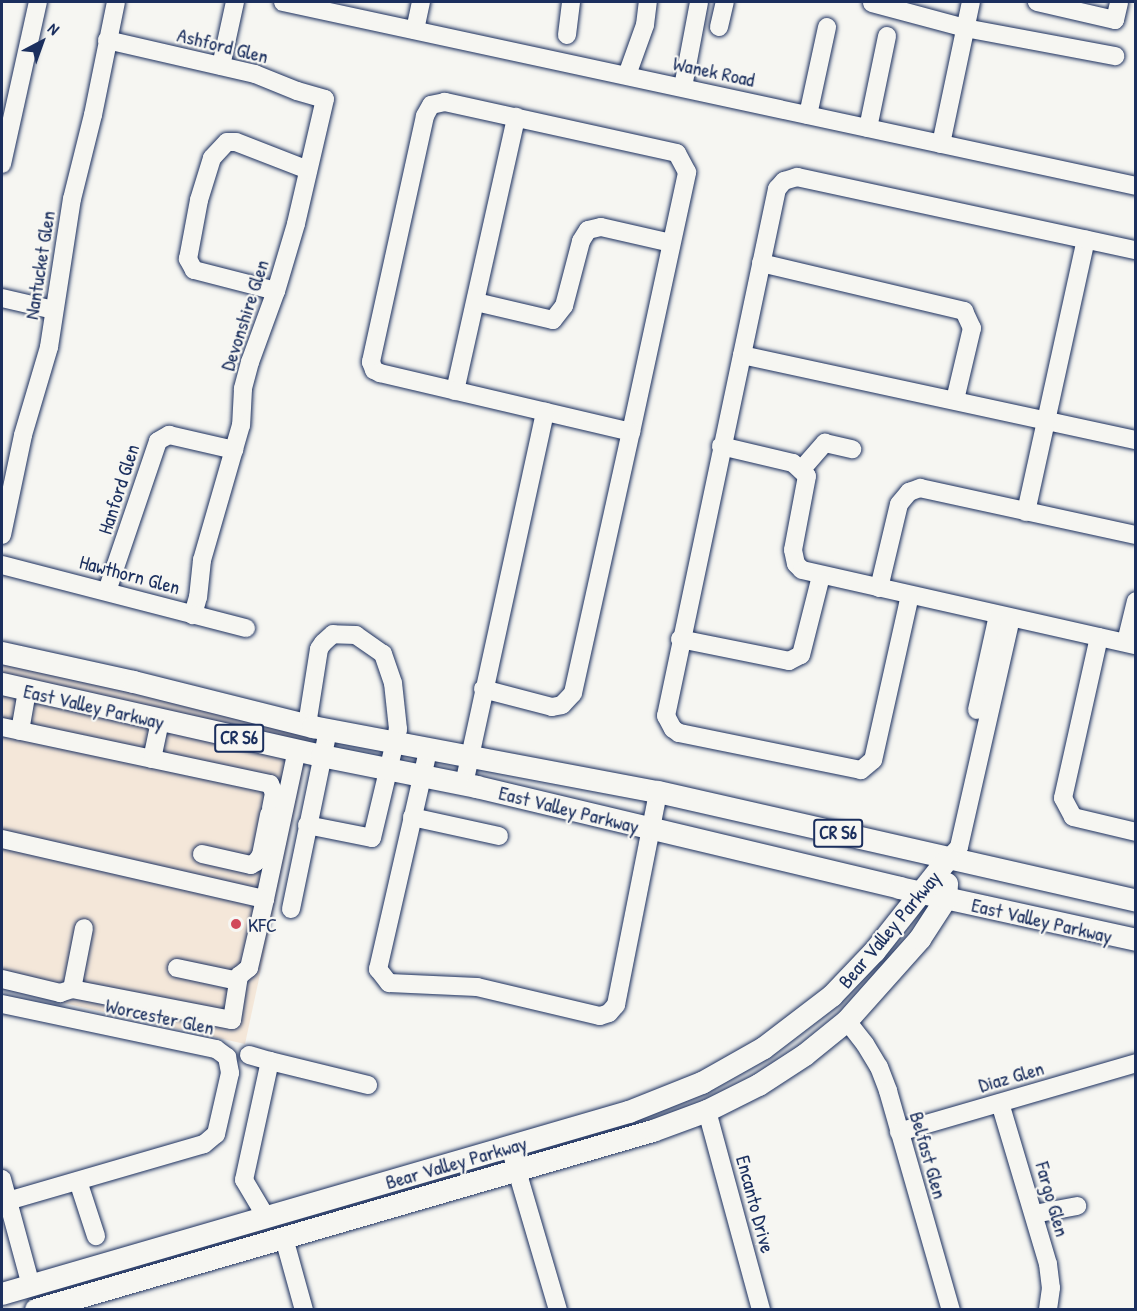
<!DOCTYPE html>
<html>
<head>
<meta charset="utf-8">
<style>
	body { margin:0 }
	#map { position:relative; width:1137px; height:1311px; overflow:hidden; background:#f6f6f2; font-family:"Patrick Hand",sans-serif }
	div>[style] { position:absolute }
	[style*='--x'] { left:calc(var(--x)*1px); top:calc(var(--y)*1px); width:calc(var(--w)*1px); rotate:calc(var(--a)*1deg) }
	.built>* { inset:0; background:#f4e7d9 }
	.roads { filter:drop-shadow(0 0 2px #1b2f5e) drop-shadow(0 0 2px #1b2f5e) }
	.minor>* { height:18px; margin:-9px; padding:0 9px; transform-origin:9px; border-radius:9px; background:#f6f6f2 }
	.major>* { height:22px; margin:-11px; padding:0 11px; transform-origin:11px; border-radius:11px; background:#f6f6f2 }
	.dots>* { width:16px; height:16px; translate:-50% -50%; box-sizing:border-box; border:3px solid #f6f6f2; border-radius:50% }
	span { translate:-50% -50%; white-space:nowrap; text-align:center; line-height:1.15; -webkit-text-stroke:4.5px #f6f6f2; paint-order:stroke }
	.shield-label span { padding:2px 4px; background:#f6f6f2; border:2px solid; border-radius:4px; -webkit-text-stroke-width:0 }
	.shield-label { font-size:18px; color:#1b2f5e; font-weight:700 }
	.street-label { font-size:20px; color:#1b2f5e }
	.poi-label { font-size:20px; color:#1b2f5e }
	.left { translate:0 -50%; text-align:left }
	.frame { position:absolute; inset:0; border:3px solid #1b2f5e; pointer-events:none }
	.north { position:absolute; left:12px; top:12px; width:60px; height:60px; -webkit-text-stroke:4px #f6f6f2; paint-order:stroke; rotate:41deg; font-size:16px; font-weight:700; line-height:24px; text-align:center; color:#1b2f5e }
	.north::after { content:''; display:block; margin:auto; width:21px; height:27px; background:#1b2f5e; clip-path:polygon(50% 0,100% 100%,50% 72%,0 100%) }
</style>
</head>
<body>
<div id="map">
	<div class="built">
		<div style="clip-path:polygon(2px 653px,313px 727px,245px 1044px,2px 989px)"></div>
	</div>
	<div class="roads">
		<div class="minor">
			<div style="--x:283;--y:2;--w:873;--a:12.17"></div>
			<div style="--x:1037;--y:2;--w:80;--a:13"></div>
			<div style="--x:1115;--y:20;--w:18;--a:-77"></div>
			<div style="--x:872;--y:3;--w:96;--a:15"></div>
			<div style="--x:965;--y:28;--w:153;--a:10.6"></div>
			<div style="--x:719;--y:27;--w:26;--a:-77"></div>
			<div style="--x:415;--y:30;--w:29;--a:-78"></div>
			<div style="--x:567;--y:35;--w:33;--a:-83"></div>
			<div style="--x:107;--y:40;--w:152;--a:12.9"></div>
			<div style="--x:255;--y:74;--w:45;--a:22"></div>
			<div style="--x:297;--y:91;--w:29;--a:16"></div>
			<div style="--x:325;--y:99;--w:128;--a:103.1"></div>
			<div style="--x:296;--y:224;--w:70;--a:106.6"></div>
			<div style="--x:276;--y:291;--w:76;--a:110.1"></div>
			<div style="--x:250;--y:362;--w:28;--a:105"></div>
			<div style="--x:243;--y:389;--w:36;--a:93"></div>
			<div style="--x:241;--y:425;--w:141;--a:106.1"></div>
			<div style="--x:202;--y:560;--w:37;--a:96"></div>
			<div style="--x:198;--y:597;--w:19;--a:106"></div>
			<div style="--x:221;--y:66;--w:66;--a:-77.7"></div>
			<div style="--x:627;--y:75;--w:53;--a:-70.2"></div>
			<div style="--x:645;--y:25;--w:23;--a:-83"></div>
			<div style="--x:683;--y:87;--w:86;--a:-79.3"></div>
			<div style="--x:808;--y:115;--w:90;--a:-77.8"></div>
			<div style="--x:868;--y:128;--w:94;--a:-78.3"></div>
			<div style="--x:941;--y:144;--w:145;--a:-78.1"></div>
			<div style="--x:2;--y:164;--w:166;--a:-77.5"></div>
			<div style="--x:761;--y:263;--w:209;--a:13.3"></div>
			<div style="--x:964;--y:311;--w:19;--a:65"></div>
			<div style="--x:972;--y:328;--w:74;--a:103.3"></div>
			<div style="--x:276;--y:291;--w:85;--a:-165.6"></div>
			<div style="--x:194;--y:270;--w:13;--a:-119"></div>
			<div style="--x:188;--y:259;--w:60;--a:-79.4"></div>
			<div style="--x:199;--y:200;--w:44;--a:-72.8"></div>
			<div style="--x:212;--y:158;--w:22;--a:-47"></div>
			<div style="--x:227;--y:142;--w:9;--a:0"></div>
			<div style="--x:236;--y:142;--w:77;--a:21.3"></div>
			<div style="--x:2;--y:298;--w:53;--a:13"></div>
			<div style="--x:476;--y:302;--w:79;--a:13.2"></div>
			<div style="--x:553;--y:320;--w:18;--a:-52"></div>
			<div style="--x:564;--y:306;--w:67;--a:-75.3"></div>
			<div style="--x:581;--y:241;--w:13;--a:-58"></div>
			<div style="--x:588;--y:230;--w:13;--a:-13"></div>
			<div style="--x:601;--y:227;--w:72;--a:12.9"></div>
			<div style="--x:742;--y:355;--w:403;--a:12.2"></div>
			<div style="--x:455;--y:391;--w:281;--a:-77.4"></div>
			<div style="--x:721;--y:446;--w:74;--a:13.3"></div>
			<div style="--x:793;--y:463;--w:19;--a:43"></div>
			<div style="--x:807;--y:476;--w:75;--a:100.7"></div>
			<div style="--x:793;--y:550;--w:14;--a:78"></div>
			<div style="--x:796;--y:564;--w:8;--a:45"></div>
			<div style="--x:802;--y:570;--w:342;--a:12.7"></div>
			<div style="--x:802;--y:469;--w:35;--a:-49"></div>
			<div style="--x:825;--y:443;--w:28;--a:13"></div>
			<div style="--x:1026;--y:512;--w:279;--a:-77.6"></div>
			<div style="--x:2;--y:535;--w:102;--a:-78.1"></div>
			<div style="--x:23;--y:435;--w:92;--a:-73.5"></div>
			<div style="--x:49;--y:347;--w:150;--a:-81.2"></div>
			<div style="--x:72;--y:199;--w:87;--a:-76"></div>
			<div style="--x:93;--y:115;--w:115;--a:-78.5"></div>
			<div style="--x:2;--y:565;--w:252;--a:14.5"></div>
			<div style="--x:879;--y:588;--w:86;--a:-76.6"></div>
			<div style="--x:899;--y:504;--w:16;--a:-50"></div>
			<div style="--x:909;--y:492;--w:12;--a:-20"></div>
			<div style="--x:920;--y:488;--w:221;--a:12.3"></div>
			<div style="--x:107;--y:591;--w:158;--a:-71.2"></div>
			<div style="--x:158;--y:441;--w:13;--a:-29"></div>
			<div style="--x:169;--y:435;--w:67;--a:13"></div>
			<div style="--x:910;--y:595;--w:169;--a:102.6"></div>
			<div style="--x:873;--y:760;--w:16;--a:140"></div>
			<div style="--x:861;--y:770;--w:186;--a:-168.5"></div>
			<div style="--x:679;--y:733;--w:7;--a:-146"></div>
			<div style="--x:673;--y:729;--w:15;--a:-118"></div>
			<div style="--x:666;--y:716;--w:539;--a:-78.11"></div>
			<div style="--x:777;--y:189;--w:11;--a:-49"></div>
			<div style="--x:784;--y:181;--w:14;--a:-17"></div>
			<div style="--x:797;--y:177;--w:347;--a:12.2"></div>
			<div style="--x:1099;--y:637;--w:165;--a:102.6"></div>
			<div style="--x:1063;--y:798;--w:21;--a:62"></div>
			<div style="--x:1073;--y:817;--w:65;--a:13.4"></div>
			<div style="--x:680;--y:639;--w:111;--a:11.4"></div>
			<div style="--x:789;--y:661;--w:13;--a:-27"></div>
			<div style="--x:801;--y:655;--w:81;--a:-75.8"></div>
			<div style="--x:1126;--y:642;--w:42;--a:-76.3"></div>
			<div style="--x:483;--y:689;--w:71;--a:14.6"></div>
			<div style="--x:552;--y:707;--w:10;--a:-11"></div>
			<div style="--x:562;--y:705;--w:16;--a:-47"></div>
			<div style="--x:573;--y:693;--w:267;--a:-77.5"></div>
			<div style="--x:631;--y:432;--w:266;--a:-77.8"></div>
			<div style="--x:687;--y:172;--w:21;--a:-118"></div>
			<div style="--x:677;--y:153;--w:238;--a:-167.6"></div>
			<div style="--x:445;--y:102;--w:14;--a:168"></div>
			<div style="--x:431;--y:105;--w:13;--a:119"></div>
			<div style="--x:425;--y:116;--w:252;--a:102.4"></div>
			<div style="--x:371;--y:362;--w:9;--a:69"></div>
			<div style="--x:374;--y:370;--w:7;--a:27"></div>
			<div style="--x:380;--y:373;--w:258;--a:13.2"></div>
			<div style="--x:977;--y:710;--w:97;--a:-77.5"></div>
			<div style="--x:2;--y:727;--w:274;--a:12"></div>
			<div style="--x:270;--y:784;--w:10;--a:66"></div>
			<div style="--x:274;--y:793;--w:16;--a:101"></div>
			<div style="--x:20;--y:731;--w:41;--a:-80.1"></div>
			<div style="--x:428;--y:751;--w:224;--a:102.9"></div>
			<div style="--x:378;--y:969;--w:18;--a:52"></div>
			<div style="--x:389;--y:983;--w:88;--a:2.6"></div>
			<div style="--x:477;--y:987;--w:126;--a:13.3"></div>
			<div style="--x:600;--y:1016;--w:9;--a:-18"></div>
			<div style="--x:609;--y:1013;--w:11;--a:-49"></div>
			<div style="--x:616;--y:1005;--w:217;--a:-78.8"></div>
			<div style="--x:152;--y:759;--w:39;--a:-78"></div>
			<div style="--x:464;--y:784;--w:381;--a:-77.7"></div>
			<div style="--x:412;--y:817;--w:89;--a:12.3"></div>
			<div style="--x:307;--y:825;--w:66;--a:11.3"></div>
			<div style="--x:372;--y:838;--w:112;--a:-76.6"></div>
			<div style="--x:398;--y:729;--w:46;--a:-96.2"></div>
			<div style="--x:393;--y:683;--w:31;--a:-109"></div>
			<div style="--x:383;--y:654;--w:33;--a:-145"></div>
			<div style="--x:356;--y:635;--w:23;--a:-178"></div>
			<div style="--x:333;--y:634;--w:13;--a:138"></div>
			<div style="--x:323;--y:643;--w:7;--a:124"></div>
			<div style="--x:319;--y:649;--w:77;--a:99"></div>
			<div style="--x:2;--y:839;--w:270;--a:12.9"></div>
			<div style="--x:265;--y:899;--w:152;--a:-77.9"></div>
			<div style="--x:202;--y:854;--w:50;--a:12.7"></div>
			<div style="--x:251;--y:865;--w:6;--a:-31"></div>
			<div style="--x:256;--y:862;--w:9;--a:-54"></div>
			<div style="--x:261;--y:855;--w:41;--a:-78.7"></div>
			<div style="--x:948;--y:859;--w:16;--a:-47"></div>
			<div style="--x:959;--y:847;--w:235;--a:-77.2"></div>
			<div style="--x:291;--y:909;--w:183;--a:-78.3"></div>
			<div style="--x:177;--y:968;--w:62;--a:12"></div>
			<div style="--x:2;--y:979;--w:60;--a:13.6"></div>
			<div style="--x:60;--y:993;--w:13;--a:-18"></div>
			<div style="--x:72;--y:989;--w:163;--a:11"></div>
			<div style="--x:232;--y:1020;--w:45;--a:-81"></div>
			<div style="--x:239;--y:976;--w:13;--a:-39"></div>
			<div style="--x:249;--y:968;--w:71;--a:-76.9"></div>
			<div style="--x:72;--y:989;--w:62;--a:-78.9"></div>
			<div style="--x:2;--y:1004;--w:219;--a:11.9"></div>
			<div style="--x:216;--y:1049;--w:14;--a:36"></div>
			<div style="--x:227;--y:1057;--w:16;--a:79"></div>
			<div style="--x:230;--y:1073;--w:63;--a:102.9"></div>
			<div style="--x:216;--y:1134;--w:16;--a:140"></div>
			<div style="--x:204;--y:1144;--w:204;--a:163.8"></div>
			<div style="--x:847;--y:1021;--w:29;--a:52"></div>
			<div style="--x:865;--y:1044;--w:27;--a:59"></div>
			<div style="--x:879;--y:1067;--w:26;--a:69"></div>
			<div style="--x:888;--y:1091;--w:228;--a:74"></div>
			<div style="--x:249;--y:1055;--w:22;--a:16"></div>
			<div style="--x:1000;--y:1103;--w:168;--a:73.4"></div>
			<div style="--x:1048;--y:1264;--w:24;--a:83"></div>
			<div style="--x:1051;--y:1288;--w:22;--a:98"></div>
			<div style="--x:707;--y:1111;--w:206;--a:74.8"></div>
			<div style="--x:899;--y:1132;--w:247;--a:-16.2"></div>
			<div style="--x:510;--y:1147;--w:170;--a:73.6"></div>
			<div style="--x:2;--y:1179;--w:111;--a:74.8"></div>
			<div style="--x:78;--y:1181;--w:58;--a:71.9"></div>
			<div style="--x:1034;--y:1214;--w:44;--a:-10.5"></div>
			<div style="--x:266;--y:1217;--w:43;--a:-120.7"></div>
			<div style="--x:244;--y:1180;--w:122;--a:-77.7"></div>
			<div style="--x:270;--y:1061;--w:101;--a:13.8"></div>
			<div style="--x:284;--y:1238;--w:75;--a:74.5"></div>
		</div>
		<div class="major">
			<div style="--x:2;--y:653;--w:135;--a:12.4"></div>
			<div style="--x:134;--y:682;--w:185;--a:14.1"></div>
			<div style="--x:313;--y:727;--w:351;--a:10.7"></div>
			<div style="--x:658;--y:792;--w:490;--a:12.8"></div>
			<div style="--x:2;--y:684;--w:328;--a:12.7"></div>
			<div style="--x:322;--y:756;--w:158;--a:11.3"></div>
			<div style="--x:477;--y:787;--w:435;--a:13.4"></div>
			<div style="--x:900;--y:888;--w:242;--a:12.4"></div>
			<div style="--x:2;--y:1294;--w:653;--a:-16.19"></div>
			<div style="--x:629;--y:1112;--w:79;--a:-21.7"></div>
			<div style="--x:702;--y:1083;--w:71;--a:-29.4"></div>
			<div style="--x:764;--y:1048;--w:86;--a:-37.4"></div>
			<div style="--x:832;--y:996;--w:62;--a:-46.3"></div>
			<div style="--x:875;--y:951;--w:117;--a:-51.6"></div>
			<div style="--x:36;--y:1310;--w:642;--a:-16.18"></div>
			<div style="--x:653;--y:1131;--w:58;--a:-20.3"></div>
			<div style="--x:707;--y:1111;--w:58;--a:-26.6"></div>
			<div style="--x:759;--y:1085;--w:55;--a:-33.1"></div>
			<div style="--x:805;--y:1055;--w:54;--a:-39"></div>
			<div style="--x:847;--y:1021;--w:110;--a:-48.3"></div>
			<div style="--x:920;--y:939;--w:48;--a:-57"></div>
			<div style="--x:946;--y:899;--w:15;--a:-86"></div>
		</div>
	</div>
	<div class="dots">
		<div style="left:236px;top:924px;background:#d1495b"></div>
	</div>
	<div class="shield-label">
		<span style="left:239px;top:738px">CR S6</span>
		<span style="left:838px;top:833px">CR S6</span>
	</div>
	<div class="street-label">
		<span style="left:223px;top:45px;rotate:14deg">Ashford Glen</span>
		<span style="left:714px;top:71px;rotate:12deg">Wanek Road</span>
		<span style="left:39px;top:265px;rotate:-81deg">Nantucket Glen</span>
		<span style="left:244px;top:315px;rotate:-72deg">Devonshire Glen</span>
		<span style="left:118px;top:489px;rotate:-72deg">Hanford Glen</span>
		<span style="left:130px;top:574px;rotate:15deg">Hawthorn Glen</span>
		<span style="left:94px;top:706px;rotate:13deg">East Valley Parkway</span>
		<span style="left:569px;top:809px;rotate:14deg">East Valley Parkway</span>
		<span style="left:1042px;top:920px;rotate:13deg">East Valley Parkway</span>
		<span style="left:889px;top:929px;rotate:-50deg">Bear Valley Parkway</span>
		<span style="left:160px;top:1016px;rotate:12deg">Worcester Glen</span>
		<span style="left:1011px;top:1076px;rotate:-16deg">Diaz Glen</span>
		<span style="left:929px;top:1155px;rotate:74deg">Belfast Glen</span>
		<span style="left:456px;top:1162px;rotate:-16deg">Bear Valley Parkway</span>
		<span style="left:1053px;top:1199px;rotate:74deg">Fargo Glen</span>
		<span style="left:756px;top:1204px;rotate:75deg">Encanto Drive</span>
	</div>
	<div class="poi-label">
		<span class="left" style="left:248px;top:924px">KFC</span>
	</div>
	<div class="frame"></div>
	<div class="north">N</div>
</div>
</body>
</html>
